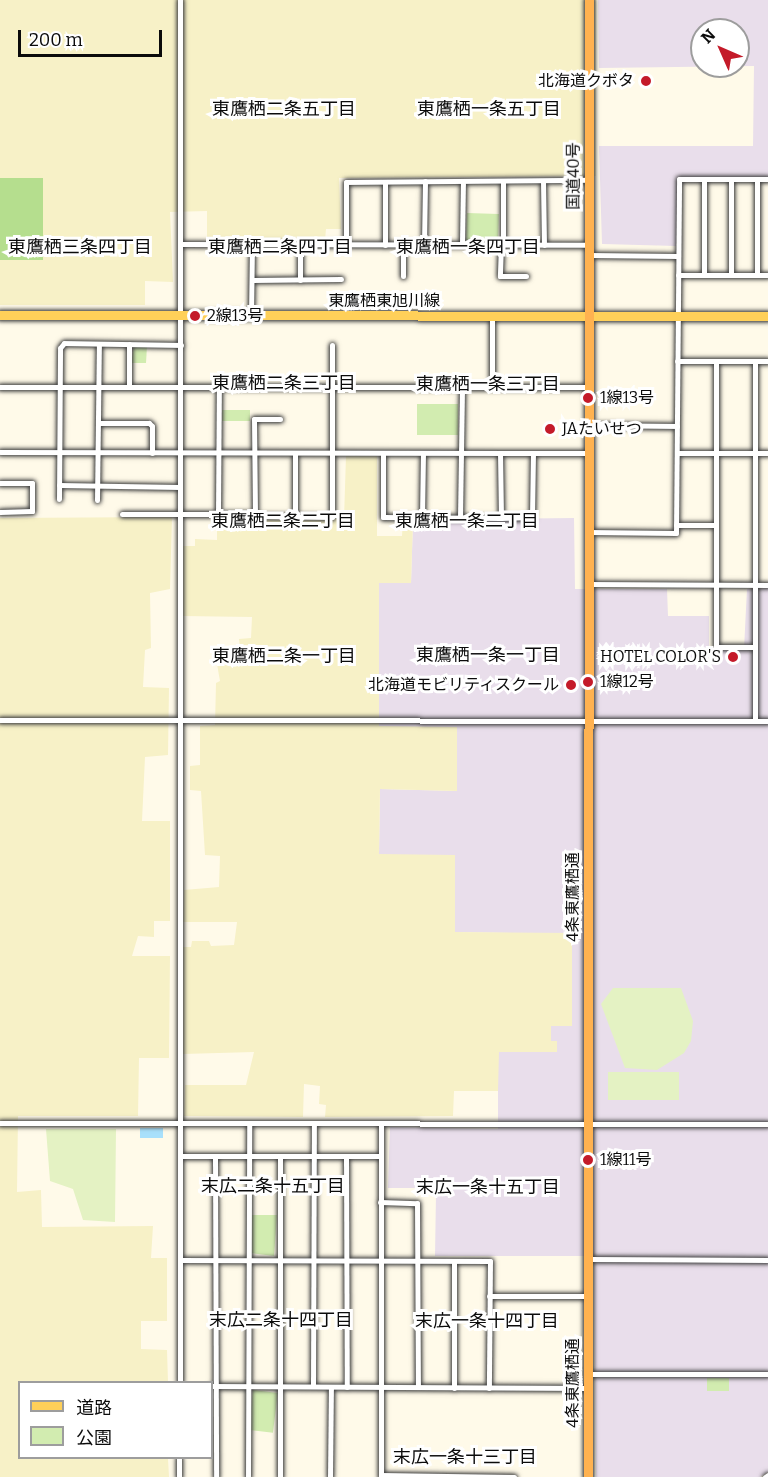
<!DOCTYPE html>
<html>
<head>
<meta charset="utf-8">
<style>
	body { margin:0 }
	#map { position:relative; width:768px; height:1477px; overflow:hidden; background:#fffae9; font-family:Bitter,"Noto Sans JP",serif }
	div>[style] { position:absolute }
	[style*='--x'] { left:calc(var(--x)*1px); top:calc(var(--y)*1px); width:calc(var(--w)*1px); rotate:calc(var(--a)*1deg) }
	.industrial>* { inset:0; background:#e9deeb }
	.farmland>* { inset:0; background:#f7f1c7 }
	.green>* { inset:0; background:#d2ecb0; transform-origin:0 0 }
	.forest>* { inset:0; background:#b5de8e; transform-origin:0 0 }
	.pitch>* { inset:0; background:#e4f2c3; transform-origin:0 0 }
	.water>* { inset:0; background:#a9e0fb; transform-origin:0 0 }
	.roads { filter:drop-shadow(0 0 2px #3e3e3e) drop-shadow(0 0 2px #3e3e3e) }
	.minor>* { height:5px; margin:-2.5px; padding:0 2.5px; transform-origin:2.5px; border-radius:2.5px; background:#fff }
	.primary>* { height:9px; margin:-4.5px; padding:0 4.5px; transform-origin:4.5px; border-radius:4.5px; background:#ffd059 }
	.trunk>* { height:9px; margin:-4.5px; padding:0 4.5px; transform-origin:4.5px; border-radius:4.5px; background:#ffb250 }
	.dots>* { width:16px; height:16px; translate:-50% -50%; box-sizing:border-box; border:3px solid #fff; border-radius:50% }
	span { translate:-50% -50%; white-space:nowrap; text-align:center; line-height:1.15; -webkit-text-stroke:6px #fff; paint-order:stroke }
	.poi-label { font-size:16px; color:#0b0b0b }
	.right { translate:-100% -50%; text-align:right }
	.left { translate:0 -50%; text-align:left }
	.street-label { font-size:16px; color:#0b0b0b }
	.neighbourhood-label { font-size:18px; color:#0b0b0b }
	.legend { position:absolute; left:18px; top:1381px; width:195px; height:78px; box-sizing:border-box; background:#fff; border:2px solid #9d9d9d; margin:0; padding:8px 10px; list-style:none; font-size:18px; color:#0b0b0b }
	.legend li { display:flex; align-items:center; gap:12px; height:30px }
	.legend b { width:30px; border:2px solid #9d9d9d }
	.north { position:absolute; left:690px; top:18px; width:60px; height:60px; box-sizing:border-box; background:#fff; border:2px solid #9d9d9d; border-radius:50%; rotate:315deg; font-size:16px; font-weight:700; line-height:24px; text-align:center; color:#0b0b0b }
	.north::after { content:''; display:block; margin:auto; width:21px; height:27px; background:#c41a29; clip-path:polygon(50% 0,100% 100%,50% 72%,0 100%) }
	.scale { position:absolute; left:18px; top:30px; width:144px; height:27px; box-sizing:border-box; border:3px solid #0b0b0b; border-top:0; padding-left:8px; font-size:18px; line-height:21px; white-space:nowrap; color:#0b0b0b; -webkit-text-stroke:4px #fff; paint-order:stroke }
</style>
</head>
<body>
<div id="map">
	<div class="industrial">
		<div style="clip-path:polygon(evenodd,598px 0,768px 0,768px 182px,681px 182px,676px 246px,602px 244px,599px 146px,753px 146px,754px 66px,599px 68px,598px 0,702px 30px,738px 30px,738px 66px,702px 66px,702px 30px)"></div>
		<div style="clip-path:polygon(574px 518px,575px 589px,667px 589px,668px 616px,709px 616px,709px 650px,744px 649px,747px 589px,768px 588px,768px 1472px,760px 1477px,596px 1477px,594px 1256px,435px 1256px,436px 1194px,423px 1193px,422px 1188px,388px 1188px,390px 1127px,498px 1129px,498px 1052px,551px 1041px,551px 1026px,572px 1025px,572px 934px,455px 932px,379px 854px,380px 789px,457px 791px,457px 727px,379px 727px,379px 583px,411px 583px,413px 520px)"></div>
	</div>
	<div class="farmland">
		<div style="clip-path:polygon(0 0,596px 0,596px 176px,339px 178px,341px 229px,326px 229px,325px 240px,207px 240px,207px 211px,170px 212px,173px 282px,145px 281px,145px 305px,0 305px)"></div>
		<div style="clip-path:polygon(346px 456px,377px 456px,377px 536px,402px 536px,403px 520px,413px 520px,411px 583px,379px 583px,379px 726px,457px 727px,457px 791px,380px 789px,379px 854px,455px 855px,455px 932px,572px 933px,572px 1026px,551px 1026px,551px 1041px,557px 1041px,557px 1052px,499px 1052px,498px 1091px,454px 1091px,453px 1116px,325px 1117px,326px 1105px,319px 1104px,320px 1086px,304px 1084px,303px 1117px,184px 1116px,185px 1085px,246px 1085px,254px 1052px,183px 1054px,183px 947px,191px 947px,192px 941px,209px 941px,211px 946px,234px 945px,237px 922px,183px 922px,184px 890px,219px 887px,220px 856px,205px 855px,201px 791px,190px 790px,190px 766px,200px 765px,200px 726px,215px 725px,216px 683px,220px 681px,215px 653px,240px 648px,239px 639px,251px 638px,252px 617px,182px 616px,183px 546px,195px 546px,195px 539px,217px 540px,217px 519px,344px 519px)"></div>
		<div style="clip-path:polygon(172px 517px,170px 589px,150px 593px,151px 648px,145px 650px,143px 687px,169px 688px,168px 755px,145px 757px,142px 821px,170px 821px,170px 921px,154px 921px,154px 937px,138px 936px,132px 956px,170px 956px,169px 1058px,139px 1058px,138px 1116px,18px 1116px,17px 1192px,41px 1190px,42px 1227px,153px 1226px,151px 1258px,167px 1258px,167px 1321px,141px 1321px,141px 1349px,167px 1350px,168px 1382px,20px 1382px,20px 1458px,168px 1458px,169px 1477px,0 1477px,0 518px)"></div>
	</div>
	<div class="green">
		<div style="left:467px;top:213px;width:32px;height:28px;rotate:2deg"></div>
		<div style="clip-path:polygon(147px 346px,146px 363px,131px 363px,134px 347px)"></div>
		<div style="left:417px;top:404px;width:41px;height:31px"></div>
		<div style="left:250px;top:410px;width:11px;height:28px;rotate:90deg"></div>
		<div style="clip-path:polygon(251px 1215px,277px 1215px,274px 1256px,251px 1253px)"></div>
		<div style="left:707px;top:1378px;width:22px;height:13px"></div>
		<div style="left:253px;top:1390px;width:25px;height:40px;rotate:7deg"></div>
	</div>
	<div class="forest">
		<div style="left:0;top:178px;width:43px;height:82px"></div>
	</div>
	<div class="pitch">
		<div style="clip-path:polygon(613px 988px,681px 988px,693px 1021px,691px 1041px,684px 1053px,657px 1070px,625px 1068px,601px 1004px)"></div>
		<div style="left:679px;top:1072px;width:28px;height:71px;rotate:90deg"></div>
		<div style="clip-path:polygon(46px 1129px,116px 1129px,115px 1222px,83px 1220px,73px 1189px,50px 1181px)"></div>
	</div>
	<div class="water">
		<div style="left:163px;top:1128px;width:10px;height:23px;rotate:90deg"></div>
	</div>
	<div class="roads">
		<div class="minor">
			<div style="--x:704;--y:179;--w:96;--a:90"></div>
			<div style="--x:503;--y:181;--w:63;--a:90"></div>
			<div style="--x:543;--y:181;--w:64;--a:89.1"></div>
			<div style="--x:180;--y:244;--w:409;--a:0.1"></div>
			<div style="--x:462;--y:244;--w:62;--a:-89.1"></div>
			<div style="--x:501;--y:244;--w:32;--a:92"></div>
			<div style="--x:500;--y:276;--w:26;--a:0"></div>
			<div style="--x:346;--y:245;--w:63;--a:-90"></div>
			<div style="--x:346;--y:182;--w:243;--a:-0.5"></div>
			<div style="--x:385;--y:245;--w:63;--a:-90"></div>
			<div style="--x:424;--y:245;--w:64;--a:-89.1"></div>
			<div style="--x:589;--y:255;--w:89;--a:0.6"></div>
			<div style="--x:678;--y:275;--w:90;--a:0"></div>
			<div style="--x:731;--y:275;--w:96;--a:-90"></div>
			<div style="--x:757;--y:275;--w:96;--a:-90"></div>
			<div style="--x:403;--y:276;--w:31;--a:-90"></div>
			<div style="--x:252;--y:280;--w:89;--a:-0.6"></div>
			<div style="--x:300;--y:280;--w:35;--a:-90"></div>
			<div style="--x:251;--y:316;--w:71;--a:-89.2"></div>
			<div style="--x:129;--y:344;--w:42;--a:90"></div>
			<div style="--x:677;--y:361;--w:91;--a:0"></div>
			<div style="--x:716;--y:361;--w:286;--a:90"></div>
			<div style="--x:716;--y:647;--w:39;--a:0"></div>
			<div style="--x:0;--y:387;--w:589;--a:0"></div>
			<div style="--x:492;--y:387;--w:72;--a:-90"></div>
			<div style="--x:280;--y:419;--w:26;--a:180"></div>
			<div style="--x:254;--y:419;--w:97;--a:89.4"></div>
			<div style="--x:255;--y:516;--w:77;--a:0.7"></div>
			<div style="--x:332;--y:517;--w:172;--a:-90"></div>
			<div style="--x:98;--y:423;--w:51;--a:0"></div>
			<div style="--x:149;--y:423;--w:4;--a:45"></div>
			<div style="--x:152;--y:426;--w:27;--a:90"></div>
			<div style="--x:589;--y:425;--w:88;--a:0.7"></div>
			<div style="--x:0;--y:452;--w:589;--a:0.1"></div>
			<div style="--x:295;--y:453;--w:64;--a:90"></div>
			<div style="--x:383;--y:453;--w:64;--a:90"></div>
			<div style="--x:383;--y:517;--w:118;--a:0.5"></div>
			<div style="--x:501;--y:518;--w:31;--a:-2"></div>
			<div style="--x:532;--y:517;--w:64;--a:-89.1"></div>
			<div style="--x:500;--y:453;--w:65;--a:89.1"></div>
			<div style="--x:677;--y:453;--w:91;--a:0"></div>
			<div style="--x:0;--y:483;--w:32;--a:0"></div>
			<div style="--x:32;--y:483;--w:28;--a:90"></div>
			<div style="--x:32;--y:511;--w:32;--a:178"></div>
			<div style="--x:59;--y:485;--w:121;--a:0.9"></div>
			<div style="--x:59;--y:499;--w:151;--a:-89.6"></div>
			<div style="--x:60;--y:348;--w:6;--a:-51"></div>
			<div style="--x:64;--y:343;--w:117;--a:1"></div>
			<div style="--x:97;--y:500;--w:156;--a:-89.3"></div>
			<div style="--x:122;--y:514;--w:133;--a:0"></div>
			<div style="--x:218;--y:515;--w:128;--a:-89.6"></div>
			<div style="--x:422;--y:517;--w:64;--a:-89.1"></div>
			<div style="--x:460;--y:517;--w:130;--a:-89.1"></div>
			<div style="--x:676;--y:525;--w:40;--a:0"></div>
			<div style="--x:588;--y:532;--w:88;--a:0.7"></div>
			<div style="--x:676;--y:533;--w:354;--a:-89.5"></div>
			<div style="--x:679;--y:179;--w:89;--a:0"></div>
			<div style="--x:588;--y:584;--w:180;--a:0.3"></div>
			<div style="--x:0;--y:720;--w:768;--a:0.07"></div>
			<div style="--x:755;--y:721;--w:360;--a:-90"></div>
			<div style="--x:0;--y:1123;--w:768;--a:0.07"></div>
			<div style="--x:381;--y:1123;--w:354;--a:90"></div>
			<div style="--x:180;--y:1156;--w:201;--a:0"></div>
			<div style="--x:215;--y:1156;--w:321;--a:89.8"></div>
			<div style="--x:346;--y:1156;--w:231;--a:89.8"></div>
			<div style="--x:380;--y:1202;--w:37;--a:2"></div>
			<div style="--x:417;--y:1203;--w:184;--a:89.7"></div>
			<div style="--x:588;--y:1259;--w:180;--a:0.3"></div>
			<div style="--x:180;--y:1260;--w:310;--a:0.2"></div>
			<div style="--x:490;--y:1261;--w:127;--a:90.5"></div>
			<div style="--x:489;--y:1296;--w:99;--a:0"></div>
			<div style="--x:588;--y:1374;--w:180;--a:0"></div>
			<div style="--x:180;--y:1382;--w:1382;--a:-90"></div>
			<div style="--x:212;--y:1386;--w:376;--a:0.3"></div>
			<div style="--x:313;--y:1386;--w:263;--a:-89.8"></div>
			<div style="--x:454;--y:1388;--w:127;--a:-90"></div>
			<div style="--x:381;--y:1475;--w:133;--a:0.9"></div>
			<div style="--x:179;--y:1477;--w:19;--a:-90"></div>
			<div style="--x:248;--y:1477;--w:354;--a:-89.8"></div>
			<div style="--x:280;--y:1477;--w:321;--a:-90"></div>
			<div style="--x:330;--y:1477;--w:90;--a:-89.4"></div>
			<div style="--x:765;--y:1477;--w:4;--a:-34"></div>
		</div>
		<div class="primary">
			<div style="--x:0;--y:315;--w:768;--a:0.07"></div>
		</div>
		<div class="trunk">
			<div style="--x:588;--y:1477;--w:1477;--a:-89.96"></div>
		</div>
	</div>
	<div class="dots">
		<div style="left:646px;top:81px;background:#c41a29"></div>
		<div style="left:195px;top:316px;background:#c41a29"></div>
		<div style="left:588px;top:398px;background:#c41a29"></div>
		<div style="left:550px;top:429px;background:#c41a29"></div>
		<div style="left:733px;top:657px;background:#c41a29"></div>
		<div style="left:588px;top:682px;background:#c41a29"></div>
		<div style="left:571px;top:685px;background:#c41a29"></div>
		<div style="left:588px;top:1160px;background:#c41a29"></div>
	</div>
	<div class="poi-label">
		<span class="right" style="left:634px;top:81px">北海道クボタ</span>
		<span class="left" style="left:207px;top:316px">2線13号</span>
		<span class="left" style="left:600px;top:398px">1線13号</span>
		<span class="left" style="left:562px;top:429px">JAたいせつ</span>
		<span class="right" style="left:721px;top:657px">HOTEL COLOR'S</span>
		<span class="left" style="left:600px;top:682px">1線12号</span>
		<span class="right" style="left:559px;top:685px">北海道モビリティスクール</span>
		<span class="left" style="left:600px;top:1160px">1線11号</span>
	</div>
	<div class="street-label">
		<span style="left:574px;top:176px;rotate:-90deg">国道40号</span>
		<span style="left:384px;top:301px">東鷹栖東旭川線</span>
		<span style="left:573px;top:897px;rotate:-90deg">4条東鷹栖通</span>
		<span style="left:573px;top:1383px;rotate:-90deg">4条東鷹栖通</span>
	</div>
	<div class="neighbourhood-label">
		<span style="left:284px;top:109px">東鷹栖二条五丁目</span>
		<span style="left:489px;top:109px">東鷹栖一条五丁目</span>
		<span style="left:80px;top:247px">東鷹栖三条四丁目</span>
		<span style="left:280px;top:247px">東鷹栖二条四丁目</span>
		<span style="left:468px;top:247px">東鷹栖一条四丁目</span>
		<span style="left:284px;top:383px">東鷹栖二条三丁目</span>
		<span style="left:488px;top:384px">東鷹栖一条三丁目</span>
		<span style="left:283px;top:521px">東鷹栖二条二丁目</span>
		<span style="left:467px;top:521px">東鷹栖一条二丁目</span>
		<span style="left:488px;top:655px">東鷹栖一条一丁目</span>
		<span style="left:284px;top:656px">東鷹栖二条一丁目</span>
		<span style="left:273px;top:1186px">末広二条十五丁目</span>
		<span style="left:488px;top:1187px">末広一条十五丁目</span>
		<span style="left:281px;top:1320px">末広二条十四丁目</span>
		<span style="left:487px;top:1321px">末広一条十四丁目</span>
		<span style="left:465px;top:1457px">末広一条十三丁目</span>
	</div>
	<ul class="legend">
	<li><b style="height:8px;background:#ffd059"></b>道路</li>
	<li><b style="height:16px;background:#d2ecb0"></b>公園</li>
	</ul>
	<div class="north">N</div>
	<div class="scale">200 m</div>
</div>
</body>
</html>
